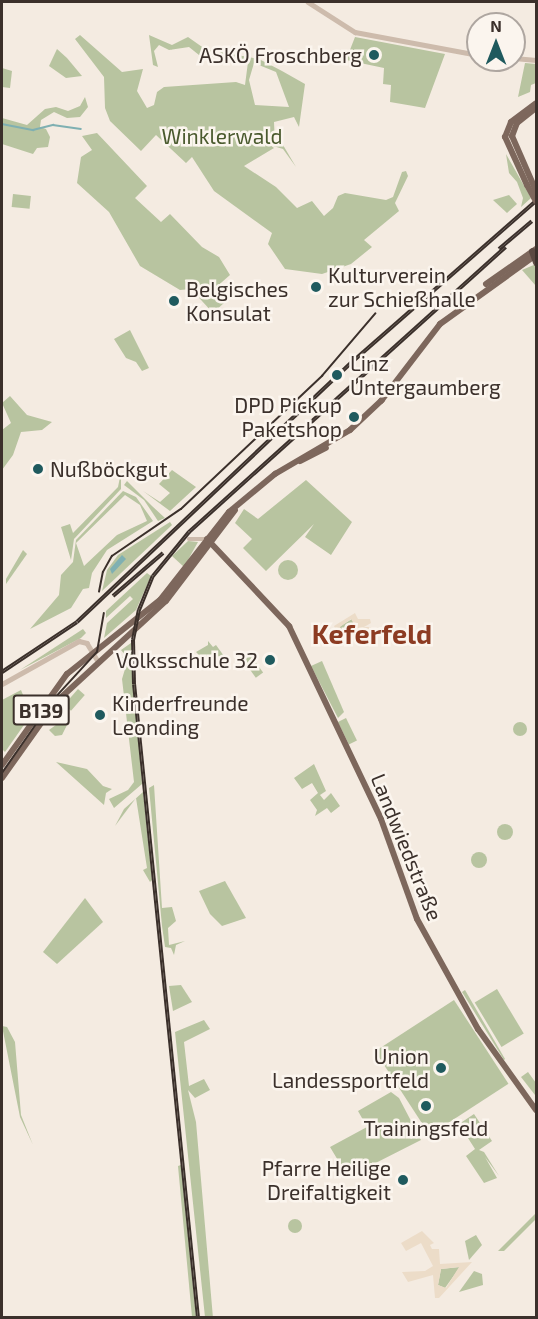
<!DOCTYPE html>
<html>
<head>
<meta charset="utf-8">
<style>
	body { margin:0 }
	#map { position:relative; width:538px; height:1319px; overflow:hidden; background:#f4ebe1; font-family:"Exo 2",sans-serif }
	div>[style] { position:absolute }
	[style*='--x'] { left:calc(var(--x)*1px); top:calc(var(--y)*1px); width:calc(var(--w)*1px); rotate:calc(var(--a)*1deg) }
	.green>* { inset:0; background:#b8c4a0; transform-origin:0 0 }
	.round { border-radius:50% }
	.plaza>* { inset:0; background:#ecdcc8 }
	.water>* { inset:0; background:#7fb0b2 }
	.stream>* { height:1.5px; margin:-0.75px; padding:0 0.75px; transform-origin:0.75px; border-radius:0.75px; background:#7fb0b2 }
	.minor>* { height:4.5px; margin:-2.25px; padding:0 2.25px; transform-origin:2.25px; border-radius:2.25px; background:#cdbbac }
	.major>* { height:6px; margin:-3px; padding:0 3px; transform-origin:3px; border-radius:3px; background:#7d675c }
	.highway>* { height:7px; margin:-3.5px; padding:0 3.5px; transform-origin:3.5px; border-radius:3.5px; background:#5c4a42 }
	.tram>* { height:1.5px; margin:-0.75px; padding:0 0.75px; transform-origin:0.75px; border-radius:0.75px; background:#3b302b }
	.rail>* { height:4px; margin-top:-2px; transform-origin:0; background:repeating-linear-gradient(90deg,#fbf5ee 0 4.5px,#3b302b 0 9px); box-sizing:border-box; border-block:2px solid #3b302b }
	.major-bridge>* { height:6px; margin:-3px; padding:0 3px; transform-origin:3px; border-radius:3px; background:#7d675c }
	.dots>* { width:16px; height:16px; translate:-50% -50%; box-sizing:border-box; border:3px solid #fbf5ee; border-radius:50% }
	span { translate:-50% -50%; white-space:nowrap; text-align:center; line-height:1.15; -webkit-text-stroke:5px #fbf5ee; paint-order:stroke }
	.shield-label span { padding:2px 4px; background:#fbf5ee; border:2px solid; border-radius:4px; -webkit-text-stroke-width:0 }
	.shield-label { font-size:20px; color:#3b302b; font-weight:700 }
	.poi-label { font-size:21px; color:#3b302b }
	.right { translate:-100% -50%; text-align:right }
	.left { translate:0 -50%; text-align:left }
	.park-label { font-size:21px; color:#4a5a2e }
	.street-label { font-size:21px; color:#3b302b }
	.district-label { font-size:27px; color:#8c3b22; font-weight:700 }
	.frame { position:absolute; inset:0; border:3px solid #3b302b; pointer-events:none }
	.north { position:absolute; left:466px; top:12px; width:60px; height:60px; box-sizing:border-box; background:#fbf5ee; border:2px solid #aea6a0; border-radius:50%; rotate:0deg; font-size:16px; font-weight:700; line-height:24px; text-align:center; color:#3b302b }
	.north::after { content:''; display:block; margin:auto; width:21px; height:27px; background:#1f5a5e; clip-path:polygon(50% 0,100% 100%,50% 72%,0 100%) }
</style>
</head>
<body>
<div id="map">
	<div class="green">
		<div style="clip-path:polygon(evenodd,80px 35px,122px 72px,143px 69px,137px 91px,147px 108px,154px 105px,157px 92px,164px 87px,236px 82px,245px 85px,248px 62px,199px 55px,189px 47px,169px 50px,159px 45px,154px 51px,158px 67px,153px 65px,149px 35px,172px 45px,188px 37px,205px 49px,259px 59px,282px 71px,305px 84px,299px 127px,294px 117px,274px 122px,275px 144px,283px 145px,296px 167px,283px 149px,270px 145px,274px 148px,244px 166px,276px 187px,297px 208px,312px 201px,324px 216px,333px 208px,338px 196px,345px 193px,386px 200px,393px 197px,402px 172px,406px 171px,408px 176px,395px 203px,399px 211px,364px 240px,372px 247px,351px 264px,322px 274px,285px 269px,268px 244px,272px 233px,214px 191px,192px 157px,186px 163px,156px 135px,141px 151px,110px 121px,105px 108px,104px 77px,75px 39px,80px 35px,254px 63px,276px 72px,289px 107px,255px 105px,249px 80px,254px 63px)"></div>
		<div style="clip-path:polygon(355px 37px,445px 54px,425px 108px,390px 102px,391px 85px,383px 84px,384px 68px,346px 60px)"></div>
		<div style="clip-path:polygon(57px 49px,67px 58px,82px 76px,66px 78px,49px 66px)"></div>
		<div style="clip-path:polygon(525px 63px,536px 64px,536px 83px,531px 85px,530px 92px,518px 97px)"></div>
		<div style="clip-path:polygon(2px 68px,12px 71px,10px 88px,2px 87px)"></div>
		<div style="clip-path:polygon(85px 97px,88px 107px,80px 117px,67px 118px,54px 112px,41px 120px,40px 127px,46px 129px,50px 137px,48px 147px,37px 148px,33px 154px,2px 144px,2px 118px,27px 125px,45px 109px,56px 107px,68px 111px,80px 106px)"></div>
		<div style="clip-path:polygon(97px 133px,147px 186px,135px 198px,161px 222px,170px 214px,202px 247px,219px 257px,230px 275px,214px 289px,225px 302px,213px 313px,191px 289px,180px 290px,140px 266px,109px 212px,77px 183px,81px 157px,92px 150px,82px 136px)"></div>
		<div style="clip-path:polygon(506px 154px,531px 198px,521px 207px,523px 198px,517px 182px,509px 173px)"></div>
		<div style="left:13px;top:194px;width:18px;height:13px;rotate:6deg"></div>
		<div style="clip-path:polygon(509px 195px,517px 204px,507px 213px,493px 200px)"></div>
		<div style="clip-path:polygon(536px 264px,536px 286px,522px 270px)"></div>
		<div style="clip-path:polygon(130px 330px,149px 368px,142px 371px,136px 362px,126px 358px,114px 339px)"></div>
		<div style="clip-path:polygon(10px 396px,27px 415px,52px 422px,42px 430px,21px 432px,13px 455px,2px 470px,2px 430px,11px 423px,2px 403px)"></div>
		<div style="clip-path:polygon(105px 460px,121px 474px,121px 489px,74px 539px,71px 560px,61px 527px,70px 524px,73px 533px,118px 487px,120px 477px)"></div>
		<div style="clip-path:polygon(172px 470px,196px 487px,170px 511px,143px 491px,160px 502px,170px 493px,159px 484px)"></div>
		<div style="clip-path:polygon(306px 480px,352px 522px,331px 555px,305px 537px,314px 524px,266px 571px,243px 548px,252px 539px,235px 523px,244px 509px,258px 519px)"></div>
		<div style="clip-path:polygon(127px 481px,152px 506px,165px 518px,158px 521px,144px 500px,124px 485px)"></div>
		<div style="clip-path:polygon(evenodd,123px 491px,136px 497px,153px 521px,107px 550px,92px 573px,89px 588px,83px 589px,71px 608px,30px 629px,59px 595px,61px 575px,73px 562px,76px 540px,123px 491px,125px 495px,140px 505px,147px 521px,117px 535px,84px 566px,76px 543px,125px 495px)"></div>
		<div style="clip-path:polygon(170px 522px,172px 525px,102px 591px,107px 570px,118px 555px)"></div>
		<div style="clip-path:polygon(188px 541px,198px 542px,184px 567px,172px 556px)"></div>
		<div style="clip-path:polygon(23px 550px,27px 554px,6px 584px,6px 579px)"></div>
		<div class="round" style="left:278px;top:560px;width:20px;height:20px"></div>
		<div style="clip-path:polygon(147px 573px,151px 576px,136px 610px,104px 638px,107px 623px,133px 599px,130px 596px,106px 618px,106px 611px)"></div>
		<div style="clip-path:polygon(352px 619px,358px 632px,341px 630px,339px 627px)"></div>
		<div style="clip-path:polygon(83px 629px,86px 633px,81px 638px,20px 670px)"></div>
		<div style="clip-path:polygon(208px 641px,213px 647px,216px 645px,229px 663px,215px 654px,201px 657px,196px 652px,208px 645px)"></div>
		<div style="clip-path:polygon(131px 643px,142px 784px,114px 808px,109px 799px,128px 790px,134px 782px,122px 679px,125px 669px,117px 661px,125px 655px,121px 650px)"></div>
		<div style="left:249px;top:653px;width:24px;height:9px;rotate:54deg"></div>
		<div style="clip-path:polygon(322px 661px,344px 712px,338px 718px,311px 666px)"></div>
		<div style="left:78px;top:689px;width:9px;height:21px;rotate:41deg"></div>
		<div style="clip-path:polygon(21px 690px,31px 715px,5px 752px,2px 749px,2px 700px)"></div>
		<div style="clip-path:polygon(59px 716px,67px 725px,62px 735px,55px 736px,49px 730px,60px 722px)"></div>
		<div style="left:346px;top:718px;width:25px;height:9px;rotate:64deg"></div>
		<div class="round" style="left:513px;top:722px;width:14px;height:14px"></div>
		<div style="clip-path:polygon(56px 762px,87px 769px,103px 786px,112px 789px,106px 793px,104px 805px)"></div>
		<div style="clip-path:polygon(314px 764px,326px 791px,320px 795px,324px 800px,331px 793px,340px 806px,331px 813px,327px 808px,315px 816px,317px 810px,310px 800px,318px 793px,312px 783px,302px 789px,294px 778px)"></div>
		<div style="clip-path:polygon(154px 785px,162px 908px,172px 907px,176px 921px,168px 928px,169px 945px,185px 941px,176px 945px,174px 955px,171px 948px,165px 947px,162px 926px,149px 788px)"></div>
		<div style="clip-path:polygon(143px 792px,152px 880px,150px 882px,143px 870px,147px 868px,136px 798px,115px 826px,124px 809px)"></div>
		<div class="round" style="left:497px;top:824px;width:16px;height:16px"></div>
		<div class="round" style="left:471px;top:852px;width:16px;height:16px"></div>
		<div style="clip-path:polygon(225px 881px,246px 918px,222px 926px,210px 914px,199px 891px)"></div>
		<div style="clip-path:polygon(85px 898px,103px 922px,57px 964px,43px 952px)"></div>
		<div style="clip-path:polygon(181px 985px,192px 1002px,173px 1011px,169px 986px)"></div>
		<div style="left:497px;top:989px;width:52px;height:26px;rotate:59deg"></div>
		<div style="clip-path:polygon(465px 990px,505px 1059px,504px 1060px,462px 992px)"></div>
		<div style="left:454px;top:1000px;width:100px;height:94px;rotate:57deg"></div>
		<div style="clip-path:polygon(204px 1020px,210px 1029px,184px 1042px,189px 1086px,204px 1079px,210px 1090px,195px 1098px,188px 1090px,196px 1122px,213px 1318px,205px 1317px,175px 1032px)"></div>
		<div style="clip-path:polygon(2px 1026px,7px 1027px,15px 1042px,21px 1115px,33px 1145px,20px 1117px)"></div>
		<div style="clip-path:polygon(528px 1072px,536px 1083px,535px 1095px,521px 1077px)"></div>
		<div style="clip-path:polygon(391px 1092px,399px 1098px,421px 1140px,348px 1177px,330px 1147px,367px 1127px,358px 1111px)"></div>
		<div style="clip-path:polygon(474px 1114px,492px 1141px,479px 1150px,484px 1152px,499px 1176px,485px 1157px,497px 1178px,484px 1183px,466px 1156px,475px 1149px,459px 1124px)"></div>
		<div style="clip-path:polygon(181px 1165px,196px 1317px,192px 1317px,178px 1166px)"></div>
		<div style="clip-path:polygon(536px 1213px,536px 1219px,504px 1251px,498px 1251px)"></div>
		<div class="round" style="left:288px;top:1219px;width:14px;height:14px"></div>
		<div style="clip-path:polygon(476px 1235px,482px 1245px,469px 1260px,465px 1241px)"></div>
		<div style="clip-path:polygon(460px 1267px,445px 1288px,438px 1285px,441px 1269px)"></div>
		<div style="clip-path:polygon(474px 1271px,482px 1274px,483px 1285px,459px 1292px)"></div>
	</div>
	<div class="plaza">
		<div style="clip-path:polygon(evenodd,355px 613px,358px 619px,370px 619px,371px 623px,364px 627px,371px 627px,372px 632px,349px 634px,349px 641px,342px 645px,334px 626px,355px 613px,351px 619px,358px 631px,341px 629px,340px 627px,351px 619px)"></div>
		<div style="clip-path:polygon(evenodd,422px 1231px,434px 1243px,430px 1245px,432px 1249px,439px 1249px,440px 1264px,472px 1262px,439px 1298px,435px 1298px,433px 1275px,408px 1282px,402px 1272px,425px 1271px,433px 1266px,421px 1243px,406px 1251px,401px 1243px,422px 1231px,459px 1267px,446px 1288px,438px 1285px,441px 1269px,459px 1267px)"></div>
	</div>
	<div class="water">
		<div style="clip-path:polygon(122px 555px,126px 559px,112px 574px,110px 569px)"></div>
	</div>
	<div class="stream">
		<div style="--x:2;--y:124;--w:32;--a:11"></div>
		<div style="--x:33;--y:130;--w:21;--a:-14"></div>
		<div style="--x:53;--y:125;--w:28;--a:8"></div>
	</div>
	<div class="minor">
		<div style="--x:308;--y:2;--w:56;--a:32.6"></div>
		<div style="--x:355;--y:32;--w:125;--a:10.6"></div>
		<div style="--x:514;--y:58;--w:22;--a:5"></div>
		<div style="--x:189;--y:539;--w:18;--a:0"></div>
		<div style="--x:2;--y:684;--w:88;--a:-29.2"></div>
		<div style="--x:79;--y:641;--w:8;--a:14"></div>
		<div style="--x:87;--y:643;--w:21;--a:59"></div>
	</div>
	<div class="major">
		<div style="--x:536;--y:108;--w:24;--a:142"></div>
		<div style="--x:517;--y:123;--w:14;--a:111"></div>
		<div style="--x:512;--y:136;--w:60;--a:66.4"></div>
		<div style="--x:527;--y:185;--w:53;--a:-114.6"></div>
		<div style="--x:505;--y:137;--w:16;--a:-68"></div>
		<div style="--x:511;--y:122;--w:31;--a:-37"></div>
		<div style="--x:486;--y:284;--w:61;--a:-35"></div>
		<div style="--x:381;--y:401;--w:97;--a:-52.5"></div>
		<div style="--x:440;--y:324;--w:118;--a:-35.7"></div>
		<div style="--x:300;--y:461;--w:29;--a:-27"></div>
		<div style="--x:207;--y:539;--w:120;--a:46.7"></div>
		<div style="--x:289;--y:626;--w:214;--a:64.5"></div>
		<div style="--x:381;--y:819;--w:106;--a:70.2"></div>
		<div style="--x:417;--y:919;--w:126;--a:61"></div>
		<div style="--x:478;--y:1029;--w:100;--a:54.4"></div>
		<div style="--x:2;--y:765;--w:112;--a:-54.5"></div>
		<div style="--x:67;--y:674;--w:119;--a:-38.5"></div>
		<div style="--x:160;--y:600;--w:112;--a:-51.9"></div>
		<div style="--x:229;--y:512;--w:60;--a:-39.6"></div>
		<div style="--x:275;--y:474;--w:87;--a:-30.4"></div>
		<div style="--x:350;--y:430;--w:44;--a:-43.2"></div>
		<div style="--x:2;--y:778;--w:93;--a:-54.6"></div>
		<div style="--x:56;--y:702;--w:149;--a:-42.6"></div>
		<div style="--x:166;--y:601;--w:114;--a:-52.8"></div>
	</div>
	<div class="highway">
		<div style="--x:532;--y:251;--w:12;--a:70"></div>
	</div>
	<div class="tram">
		<div style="--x:99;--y:592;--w:20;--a:-79"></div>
		<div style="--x:103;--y:572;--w:18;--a:-61"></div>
		<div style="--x:112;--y:556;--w:83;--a:-34.3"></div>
		<div style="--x:181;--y:509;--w:194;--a:-43.3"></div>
		<div style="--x:322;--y:376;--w:82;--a:-49.5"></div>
		<div style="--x:2;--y:773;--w:89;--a:-55.1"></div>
		<div style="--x:53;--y:700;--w:65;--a:-47.5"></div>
		<div style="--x:97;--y:652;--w:39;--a:-80"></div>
	</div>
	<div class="rail">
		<div style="--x:499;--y:249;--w:43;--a:-40.3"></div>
		<div style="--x:113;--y:596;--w:66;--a:-40.7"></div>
		<div style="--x:2;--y:672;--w:90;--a:-33.7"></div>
		<div style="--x:77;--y:622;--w:378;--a:-43.4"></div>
		<div style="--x:352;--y:362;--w:244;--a:-41.2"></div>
		<div style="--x:198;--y:1318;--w:637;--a:-95.76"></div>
		<div style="--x:134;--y:684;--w:44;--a:-91.3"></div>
		<div style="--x:133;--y:640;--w:31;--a:-79"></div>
		<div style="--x:139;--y:610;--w:37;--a:-68"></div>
		<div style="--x:153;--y:576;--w:57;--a:-50.7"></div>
		<div style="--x:189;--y:532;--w:426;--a:-42"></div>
	</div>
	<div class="major-bridge">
		<div style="--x:527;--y:185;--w:18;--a:61"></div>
	</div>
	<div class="dots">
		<div style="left:374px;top:55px;background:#1f5a5e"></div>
		<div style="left:316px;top:287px;background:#1f5a5e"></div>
		<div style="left:174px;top:301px;background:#1f5a5e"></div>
		<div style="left:337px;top:375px;background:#1f5a5e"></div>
		<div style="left:354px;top:417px;background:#1f5a5e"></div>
		<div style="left:38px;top:469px;background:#1f5a5e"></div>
		<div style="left:270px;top:660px;background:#1f5a5e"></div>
		<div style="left:100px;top:715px;background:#1f5a5e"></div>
		<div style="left:441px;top:1068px;background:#1f5a5e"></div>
		<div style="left:426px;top:1106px;background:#1f5a5e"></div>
		<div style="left:403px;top:1180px;background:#1f5a5e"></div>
	</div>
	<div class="shield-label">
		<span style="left:41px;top:710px">B139</span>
	</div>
	<div class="poi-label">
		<span class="right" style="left:362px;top:55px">ASKÖ Froschberg</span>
		<span class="left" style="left:328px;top:287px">Kulturverein<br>zur Schießhalle</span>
		<span class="left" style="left:186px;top:301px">Belgisches<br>Konsulat</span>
		<span class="left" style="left:350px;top:375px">Linz<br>Untergaumberg</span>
		<span class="right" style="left:342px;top:417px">DPD Pickup<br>Paketshop</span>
		<span class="left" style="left:50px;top:469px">Nußböckgut</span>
		<span class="right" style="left:258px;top:660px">Volksschule 32</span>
		<span class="left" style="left:112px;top:715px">Kinderfreunde<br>Leonding</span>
		<span class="right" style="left:429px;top:1068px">Union<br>Landessportfeld</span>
		<span style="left:426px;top:1128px">Trainingsfeld</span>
		<span class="right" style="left:391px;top:1180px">Pfarre Heilige<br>Dreifaltigkeit</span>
	</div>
	<div class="park-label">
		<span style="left:222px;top:136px">Winklerwald</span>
	</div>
	<div class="street-label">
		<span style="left:407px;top:847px;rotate:68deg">Landwiedstraße</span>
	</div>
	<div class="district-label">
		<span style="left:372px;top:634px">Keferfeld</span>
	</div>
	<div class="frame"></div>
	<div class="north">N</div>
</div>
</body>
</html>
